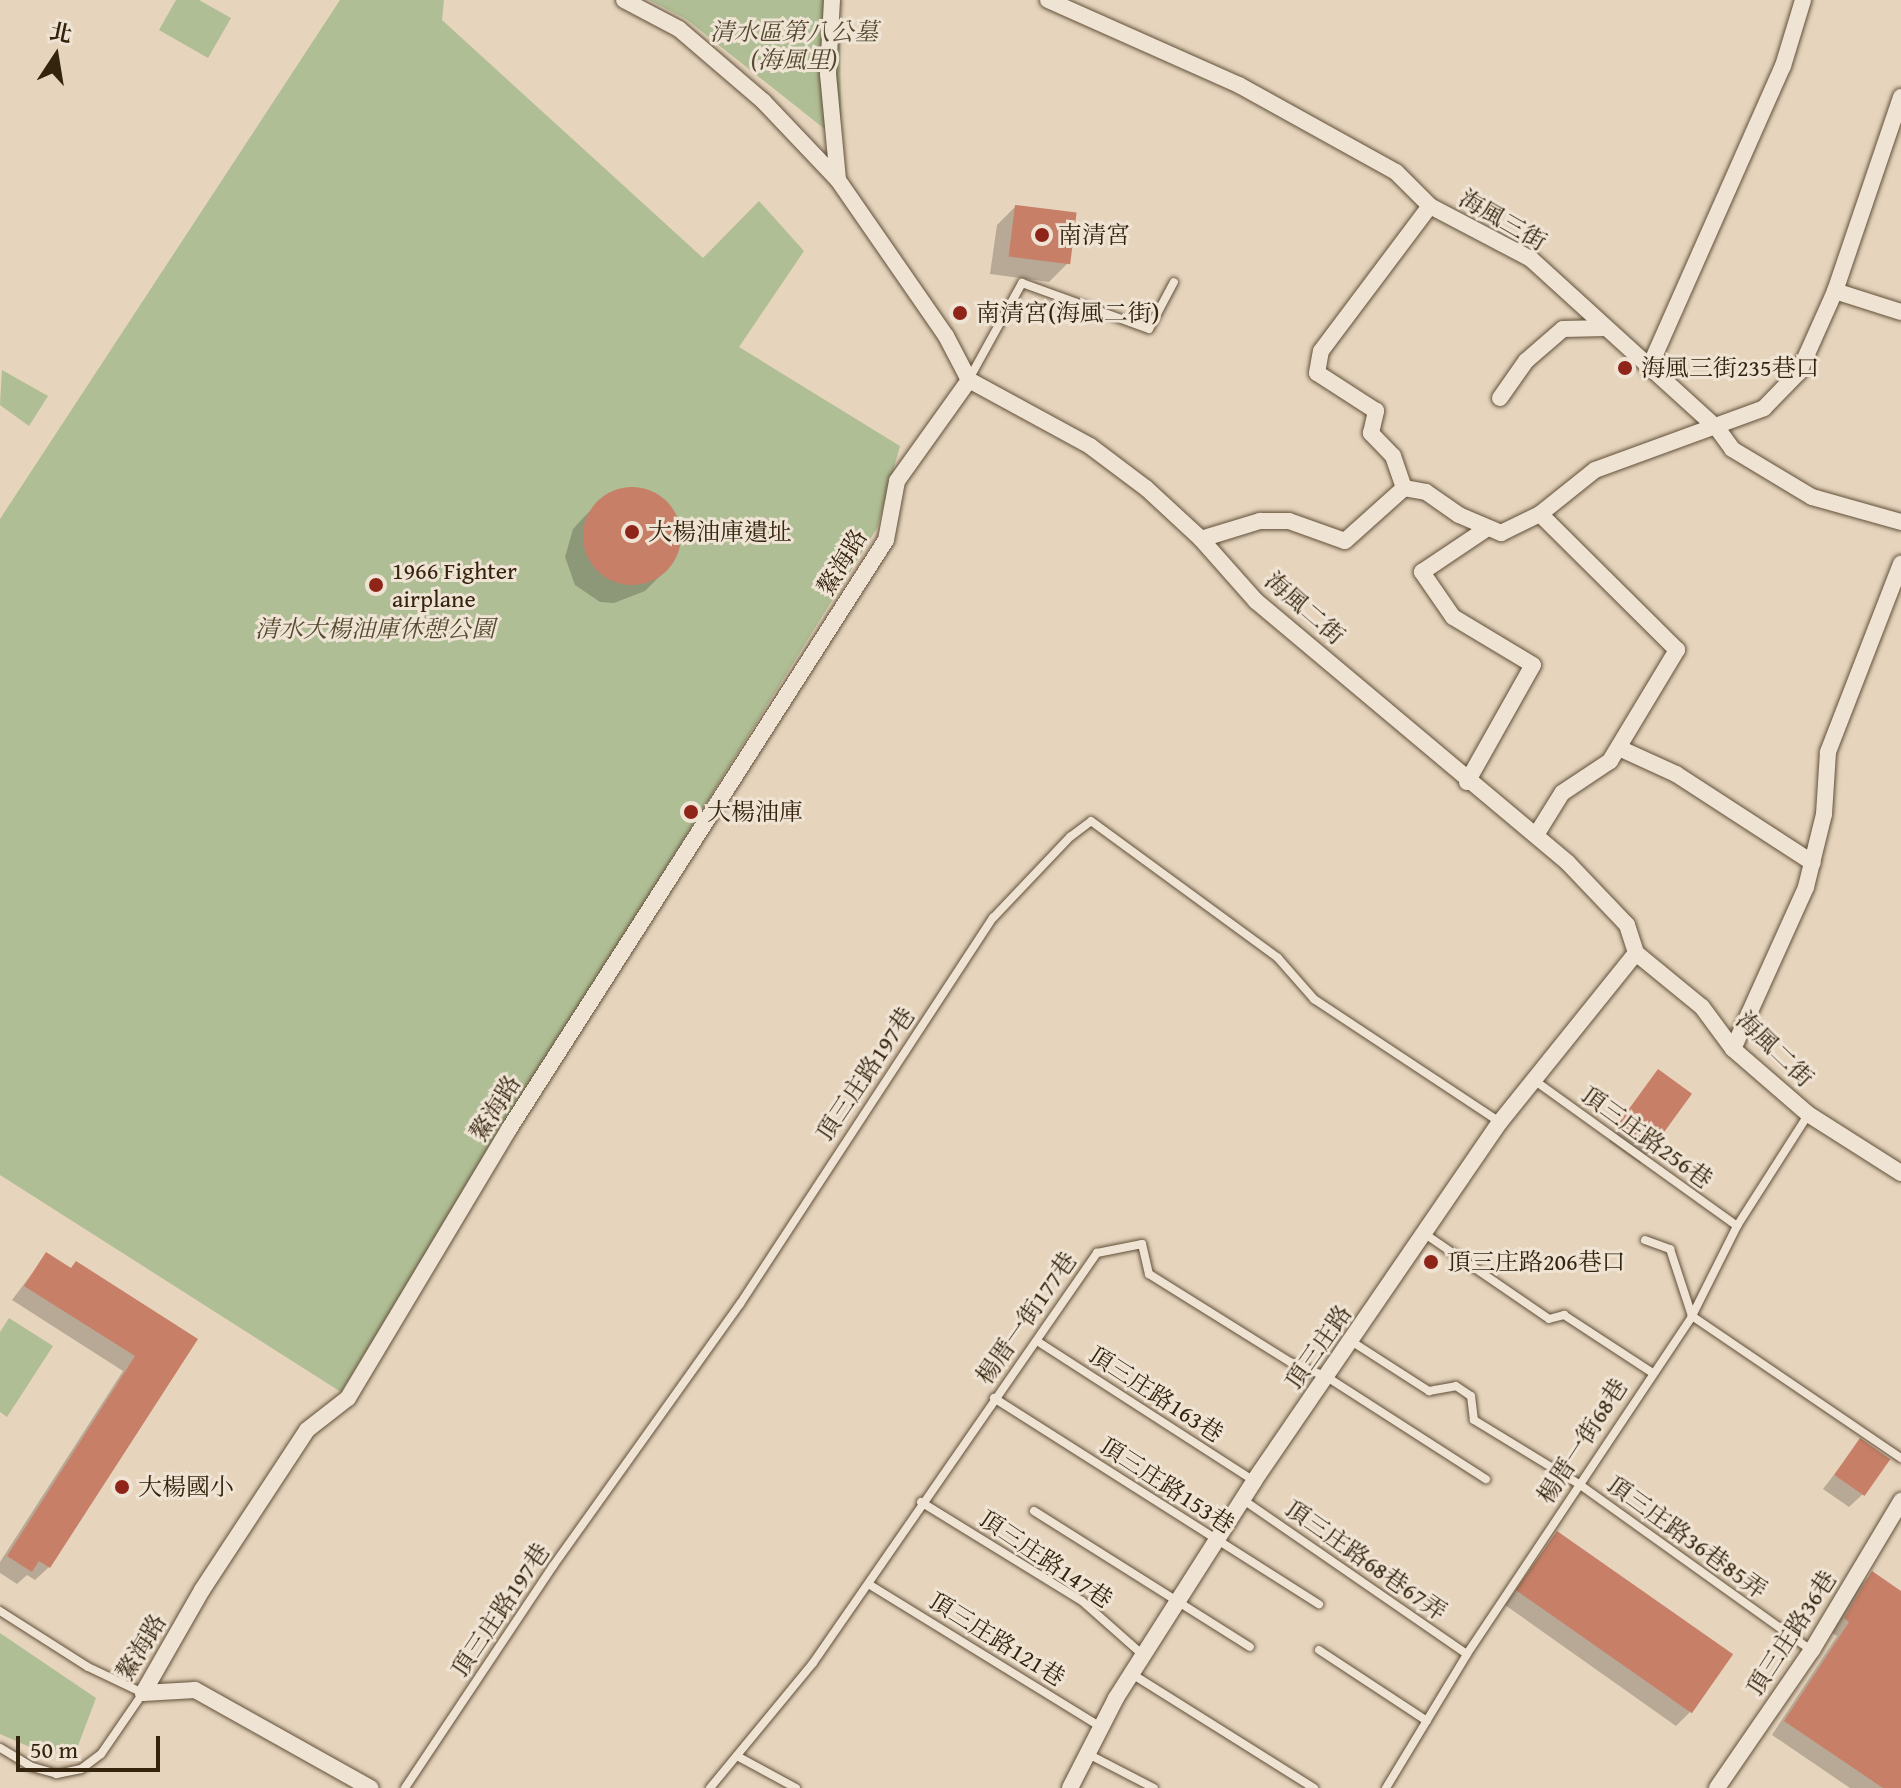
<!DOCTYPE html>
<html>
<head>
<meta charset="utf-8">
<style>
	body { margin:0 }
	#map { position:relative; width:1901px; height:1788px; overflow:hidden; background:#e6d4bd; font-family:"Gentium Book Plus","Noto Serif TC",serif }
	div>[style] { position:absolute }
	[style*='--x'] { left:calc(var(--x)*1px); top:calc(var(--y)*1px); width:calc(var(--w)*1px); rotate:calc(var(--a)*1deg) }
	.green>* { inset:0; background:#b0be95 }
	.shadow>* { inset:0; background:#0003; transform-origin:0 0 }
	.building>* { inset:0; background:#c77f67; transform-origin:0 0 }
	.round { border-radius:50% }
	.roads { filter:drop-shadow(0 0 2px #615039) drop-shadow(0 0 2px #615039) }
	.lane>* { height:8px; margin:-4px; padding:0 4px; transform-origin:4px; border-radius:4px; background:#efe3d4 }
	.street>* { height:16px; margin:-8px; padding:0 8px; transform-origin:8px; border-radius:8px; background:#efe3d4 }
	.dots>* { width:22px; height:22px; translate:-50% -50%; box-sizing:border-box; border:4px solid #efe3d4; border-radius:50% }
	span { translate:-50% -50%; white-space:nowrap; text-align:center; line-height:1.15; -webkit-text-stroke:6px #efe3d4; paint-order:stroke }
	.park-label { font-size:24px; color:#544a2f; font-style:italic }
	.street-label { font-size:24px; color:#35240d }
	.poi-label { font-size:24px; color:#35240d }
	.left { translate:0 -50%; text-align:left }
	.north { position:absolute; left:16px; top:16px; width:80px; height:80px; -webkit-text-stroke:6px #efe3d4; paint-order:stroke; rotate:12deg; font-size:22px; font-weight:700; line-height:32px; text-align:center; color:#35240d }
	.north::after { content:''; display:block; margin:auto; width:28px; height:36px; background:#35240d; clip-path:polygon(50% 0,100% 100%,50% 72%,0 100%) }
	.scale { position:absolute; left:16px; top:1736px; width:144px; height:36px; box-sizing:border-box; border:4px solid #35240d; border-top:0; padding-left:10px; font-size:24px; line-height:28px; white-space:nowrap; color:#35240d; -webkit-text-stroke:6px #efe3d4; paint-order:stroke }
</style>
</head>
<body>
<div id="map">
	<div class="green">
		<div style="clip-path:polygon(176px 0,199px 0,231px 18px,208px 58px,159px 30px)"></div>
		<div style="clip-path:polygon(340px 0,444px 0,442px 20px,703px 258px,759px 201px,804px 251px,739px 347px,900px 446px,877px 528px,341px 1392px,0 1175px,0 519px)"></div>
		<div style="clip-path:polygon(649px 0,840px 0,841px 142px,686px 19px)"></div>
		<div style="clip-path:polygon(2px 370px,48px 396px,29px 426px,0 405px)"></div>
		<div style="clip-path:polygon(9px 1318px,53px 1346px,7px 1417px,0 1412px,0 1332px)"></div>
		<div style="clip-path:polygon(0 1633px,96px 1698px,76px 1751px,39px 1751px,0 1734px)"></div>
	</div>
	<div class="shadow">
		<div style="clip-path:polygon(1015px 207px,1067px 264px,1049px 282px,990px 274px,997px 225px)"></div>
		<div style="clip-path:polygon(632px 489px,648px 491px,673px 512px,679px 543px,664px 572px,645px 591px,614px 603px,600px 602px,575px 585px,565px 557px,573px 529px,583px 518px,603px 498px)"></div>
		<div style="left:1658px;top:1072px;width:38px;height:85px;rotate:35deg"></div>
		<div style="clip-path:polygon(46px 1255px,195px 1339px,49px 1567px,35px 1580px,27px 1575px,17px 1584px,0 1573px,0 1562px,123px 1371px,12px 1300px)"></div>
		<div style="clip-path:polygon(1860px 1441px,1863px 1494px,1849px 1507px,1823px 1489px)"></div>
		<div style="clip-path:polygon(1557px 1534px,1690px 1712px,1676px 1726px,1505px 1605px)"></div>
		<div style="clip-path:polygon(1872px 1573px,1901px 1593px,1901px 1788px,1850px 1788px,1772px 1735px,1837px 1636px,1832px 1633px,1859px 1587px)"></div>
	</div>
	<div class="building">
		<div style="left:1015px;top:205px;width:62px;height:52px;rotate:7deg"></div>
		<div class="round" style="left:583px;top:487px;width:98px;height:98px"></div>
		<div style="left:1658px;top:1069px;width:42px;height:69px;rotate:36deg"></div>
		<div style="clip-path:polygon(46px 1252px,71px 1268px,76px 1261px,198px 1339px,50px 1568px,39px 1561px,32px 1572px,7px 1556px,135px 1356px,24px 1286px)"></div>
		<div style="left:1860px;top:1438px;width:37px;height:45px;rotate:35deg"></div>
		<div style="left:1557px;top:1531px;width:215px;height:72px;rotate:35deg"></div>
		<div style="clip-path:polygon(1872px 1571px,1901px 1591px,1901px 1788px,1883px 1788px,1784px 1721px,1849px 1622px,1844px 1618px)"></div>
	</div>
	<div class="roads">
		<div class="lane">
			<div style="--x:969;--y:379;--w:110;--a:-61.1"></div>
			<div style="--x:1022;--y:283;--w:135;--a:19.9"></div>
			<div style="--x:1149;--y:329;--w:53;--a:-62"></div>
			<div style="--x:1534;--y:1080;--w:250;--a:35.7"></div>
			<div style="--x:1425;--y:1234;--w:150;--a:34.4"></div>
			<div style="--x:1549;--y:1319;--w:16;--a:-15"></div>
			<div style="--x:1564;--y:1315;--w:104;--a:33.2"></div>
			<div style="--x:1645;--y:1240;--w:27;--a:20"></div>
			<div style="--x:1670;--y:1249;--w:71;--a:71.8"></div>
			<div style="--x:1692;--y:1316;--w:253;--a:34.2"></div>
			<div style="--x:1037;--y:1341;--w:258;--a:32.8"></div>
			<div style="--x:1351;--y:1341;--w:93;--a:32.7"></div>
			<div style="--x:1429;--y:1391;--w:27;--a:-10"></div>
			<div style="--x:1456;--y:1386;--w:18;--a:34"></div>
			<div style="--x:1471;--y:1396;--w:24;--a:83"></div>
			<div style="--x:1474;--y:1420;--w:123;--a:31.4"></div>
			<div style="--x:1579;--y:1484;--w:285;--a:35.6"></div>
			<div style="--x:994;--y:1398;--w:385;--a:32.4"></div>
			<div style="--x:1242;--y:1499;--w:273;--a:34.6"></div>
			<div style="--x:921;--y:1502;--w:189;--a:31.6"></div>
			<div style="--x:1082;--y:1601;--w:81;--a:41.5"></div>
			<div style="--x:1034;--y:1511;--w:255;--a:32.2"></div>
			<div style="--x:870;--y:1585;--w:273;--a:31.6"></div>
			<div style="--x:0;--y:1611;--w:104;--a:32.5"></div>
			<div style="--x:88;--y:1667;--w:61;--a:25.3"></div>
			<div style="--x:143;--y:1693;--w:74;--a:124.5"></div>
			<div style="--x:101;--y:1754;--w:25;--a:143"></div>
			<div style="--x:81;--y:1769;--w:25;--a:168"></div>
			<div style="--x:57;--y:1774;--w:26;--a:-164"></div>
			<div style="--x:32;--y:1767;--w:37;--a:-149"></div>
			<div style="--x:1319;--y:1650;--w:129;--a:33.3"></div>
			<div style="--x:1132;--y:1674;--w:215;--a:32.1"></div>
			<div style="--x:1088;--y:1754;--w:74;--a:27.3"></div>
			<div style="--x:737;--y:1756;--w:67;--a:28.5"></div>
			<div style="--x:405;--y:1788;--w:267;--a:-56.3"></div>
			<div style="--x:553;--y:1566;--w:322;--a:-54.5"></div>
			<div style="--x:740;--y:1304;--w:462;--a:-56.8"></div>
			<div style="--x:993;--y:918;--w:112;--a:-46.5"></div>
			<div style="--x:1070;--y:837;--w:26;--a:-37"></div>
			<div style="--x:1091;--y:821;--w:232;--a:36.2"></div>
			<div style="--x:1278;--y:958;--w:55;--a:48.7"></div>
			<div style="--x:1314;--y:999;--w:223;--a:33.5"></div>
			<div style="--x:710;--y:1788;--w:162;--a:-50.5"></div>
			<div style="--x:813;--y:1663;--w:499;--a:-55.3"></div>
			<div style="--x:1097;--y:1253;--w:46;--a:-11.3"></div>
			<div style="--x:1142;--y:1244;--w:31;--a:77"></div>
			<div style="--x:1149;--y:1274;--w:166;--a:32"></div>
			<div style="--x:1290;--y:1362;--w:40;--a:22"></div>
			<div style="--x:1327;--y:1377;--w:189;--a:32.7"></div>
			<div style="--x:1386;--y:1788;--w:157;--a:-58.8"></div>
			<div style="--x:1467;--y:1654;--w:406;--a:-56.3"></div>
			<div style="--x:1692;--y:1316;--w:101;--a:-63.4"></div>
			<div style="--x:1737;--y:1226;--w:132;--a:-57.4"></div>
		</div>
		<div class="street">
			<div style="--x:624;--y:0;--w:62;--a:27.8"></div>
			<div style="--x:679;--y:29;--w:111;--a:40.6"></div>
			<div style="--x:763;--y:101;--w:109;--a:46.5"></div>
			<div style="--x:832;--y:0;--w:74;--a:93.1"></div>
			<div style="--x:828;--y:74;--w:106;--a:84.6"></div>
			<div style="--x:838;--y:180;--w:190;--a:55.3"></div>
			<div style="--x:946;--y:336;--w:50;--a:62.4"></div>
			<div style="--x:969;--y:380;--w:138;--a:28.6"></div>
			<div style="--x:1090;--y:446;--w:70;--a:36.9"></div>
			<div style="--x:1146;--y:488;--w:75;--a:42.8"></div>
			<div style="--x:1201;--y:539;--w:83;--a:48.4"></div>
			<div style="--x:1256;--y:601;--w:407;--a:40"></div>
			<div style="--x:1568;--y:863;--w:86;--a:46.4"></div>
			<div style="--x:1627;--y:925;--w:29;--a:72"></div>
			<div style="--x:1636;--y:953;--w:85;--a:39.3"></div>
			<div style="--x:1702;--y:1007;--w:52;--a:53.6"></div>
			<div style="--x:1733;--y:1049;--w:99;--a:40.9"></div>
			<div style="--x:1808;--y:1114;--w:110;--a:32.4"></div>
			<div style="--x:1048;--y:0;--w:209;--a:24"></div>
			<div style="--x:1239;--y:85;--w:179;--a:29"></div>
			<div style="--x:1396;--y:172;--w:48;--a:45"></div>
			<div style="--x:1430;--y:206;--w:114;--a:27.7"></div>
			<div style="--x:1531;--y:259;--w:251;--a:42.3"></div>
			<div style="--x:1717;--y:428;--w:26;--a:54"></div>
			<div style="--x:1732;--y:449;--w:93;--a:31"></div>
			<div style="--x:1812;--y:497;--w:92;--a:15.7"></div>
			<div style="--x:1835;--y:291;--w:69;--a:17.7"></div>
			<div style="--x:1649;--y:368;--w:330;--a:-66.1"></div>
			<div style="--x:1783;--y:66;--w:69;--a:-73.1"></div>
			<div style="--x:1500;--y:398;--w:45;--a:-54.9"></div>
			<div style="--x:1526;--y:361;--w:49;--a:-40.9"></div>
			<div style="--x:1563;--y:329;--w:43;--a:-1.3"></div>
			<div style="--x:1404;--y:488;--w:34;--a:-109"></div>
			<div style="--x:1393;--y:456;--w:32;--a:-134"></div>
			<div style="--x:1371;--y:433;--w:23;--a:-77"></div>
			<div style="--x:1376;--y:411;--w:70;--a:-147.2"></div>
			<div style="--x:1317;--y:373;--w:22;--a:-80"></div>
			<div style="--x:1321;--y:351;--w:181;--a:-53.1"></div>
			<div style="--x:1201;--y:539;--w:62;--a:-17"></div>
			<div style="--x:1260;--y:521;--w:29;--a:0"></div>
			<div style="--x:1289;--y:521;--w:59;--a:19.7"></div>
			<div style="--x:1345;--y:541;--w:79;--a:-41.9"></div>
			<div style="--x:1404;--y:488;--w:22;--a:10"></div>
			<div style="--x:1426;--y:492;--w:40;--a:34.9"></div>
			<div style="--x:1459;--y:515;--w:46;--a:23.2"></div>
			<div style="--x:1501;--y:533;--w:43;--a:-26"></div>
			<div style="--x:1540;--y:514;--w:70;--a:-38.7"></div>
			<div style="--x:1595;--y:470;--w:180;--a:-20.1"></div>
			<div style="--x:1764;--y:408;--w:50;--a:-45.8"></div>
			<div style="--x:1799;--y:372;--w:89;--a:-66"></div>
			<div style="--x:1835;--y:291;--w:205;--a:-71.2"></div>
			<div style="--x:1619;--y:748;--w:63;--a:24.5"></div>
			<div style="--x:1676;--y:774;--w:163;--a:33"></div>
			<div style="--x:1467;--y:782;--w:134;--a:-60.6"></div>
			<div style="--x:1533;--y:665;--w:93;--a:-149"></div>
			<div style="--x:1453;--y:617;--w:55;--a:-124.6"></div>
			<div style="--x:1422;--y:572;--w:77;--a:-33.9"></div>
			<div style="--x:1536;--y:835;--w:49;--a:-58.2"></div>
			<div style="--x:1562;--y:793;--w:58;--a:-33.7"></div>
			<div style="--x:1610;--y:761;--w:130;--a:-58.9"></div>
			<div style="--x:1677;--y:650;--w:193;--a:-135.2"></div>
			<div style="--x:1733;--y:1049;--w:178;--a:-65.7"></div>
			<div style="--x:1806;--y:887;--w:75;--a:-76.1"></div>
			<div style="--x:1824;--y:814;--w:62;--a:-86.3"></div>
			<div style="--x:1828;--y:752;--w:202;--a:-68.8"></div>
			<div style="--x:143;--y:1693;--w:119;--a:-60.2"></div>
			<div style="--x:202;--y:1590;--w:191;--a:-56.7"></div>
			<div style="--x:307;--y:1430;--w:52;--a:-38"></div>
			<div style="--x:348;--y:1398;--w:313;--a:-59.1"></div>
			<div style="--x:509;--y:1129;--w:699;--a:-57.38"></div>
			<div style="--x:886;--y:540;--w:60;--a:-79.4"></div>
			<div style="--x:897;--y:481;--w:124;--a:-54.5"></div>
			<div style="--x:143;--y:1693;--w:52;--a:-3.3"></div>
			<div style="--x:195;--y:1690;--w:201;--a:29.2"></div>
			<div style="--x:1070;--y:1788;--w:101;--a:-62.9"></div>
			<div style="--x:1116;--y:1698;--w:257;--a:-57.5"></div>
			<div style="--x:1254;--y:1481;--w:435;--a:-55.6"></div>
			<div style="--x:1500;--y:1122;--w:217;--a:-51.2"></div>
			<div style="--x:1717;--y:1788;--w:168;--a:-55.5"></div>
			<div style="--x:1812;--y:1650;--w:174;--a:-59.1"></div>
		</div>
	</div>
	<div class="dots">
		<div style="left:1042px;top:235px;background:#8f2418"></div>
		<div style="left:960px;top:313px;background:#8f2418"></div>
		<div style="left:1625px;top:368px;background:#8f2418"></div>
		<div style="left:632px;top:532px;background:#8f2418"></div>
		<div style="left:376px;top:585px;background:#8f2418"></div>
		<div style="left:691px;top:812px;background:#8f2418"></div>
		<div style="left:1431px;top:1262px;background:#8f2418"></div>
		<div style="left:122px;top:1487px;background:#8f2418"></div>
	</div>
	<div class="park-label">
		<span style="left:794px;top:46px">清水區第八公墓<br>(海風里)</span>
		<span style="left:375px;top:629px">清水大楊油庫休憩公園</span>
	</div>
	<div class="street-label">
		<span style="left:1503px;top:220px;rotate:30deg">海風三街</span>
		<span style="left:842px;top:562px;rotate:-59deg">鰲海路</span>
		<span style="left:1305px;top:608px;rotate:41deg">海風二街</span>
		<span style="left:1775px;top:1049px;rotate:44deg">海風二街</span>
		<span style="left:865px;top:1074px;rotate:-56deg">頂三庄路197巷</span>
		<span style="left:495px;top:1108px;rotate:-58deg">鰲海路</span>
		<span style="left:1647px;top:1137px;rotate:36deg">頂三庄路256巷</span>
		<span style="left:1026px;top:1318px;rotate:-55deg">楊厝一街177巷</span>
		<span style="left:1318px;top:1347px;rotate:-55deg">頂三庄路</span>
		<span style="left:1156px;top:1394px;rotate:33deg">頂三庄路163巷</span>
		<span style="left:1582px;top:1441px;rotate:-57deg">楊厝一街68巷</span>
		<span style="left:1167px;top:1485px;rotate:33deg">頂三庄路153巷</span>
		<span style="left:1687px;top:1537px;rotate:36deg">頂三庄路36巷85弄</span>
		<span style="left:1046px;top:1559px;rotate:34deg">頂三庄路147巷</span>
		<span style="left:1366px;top:1560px;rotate:35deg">頂三庄路68巷67弄</span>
		<span style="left:500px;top:1610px;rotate:-56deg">頂三庄路197巷</span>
		<span style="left:1791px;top:1633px;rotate:-57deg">頂三庄路36巷</span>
		<span style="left:997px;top:1639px;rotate:32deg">頂三庄路121巷</span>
		<span style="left:141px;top:1647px;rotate:-59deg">鰲海路</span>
	</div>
	<div class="poi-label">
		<span class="left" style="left:1058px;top:235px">南清宮</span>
		<span class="left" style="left:976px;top:313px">南清宮(海風二街)</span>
		<span class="left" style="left:1641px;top:368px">海風三街235巷口</span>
		<span class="left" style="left:648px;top:532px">大楊油庫遺址</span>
		<span class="left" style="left:392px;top:585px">1966 Fighter<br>airplane</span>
		<span class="left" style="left:707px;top:812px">大楊油庫</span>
		<span class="left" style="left:1447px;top:1262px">頂三庄路206巷口</span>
		<span class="left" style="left:138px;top:1487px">大楊國小</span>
	</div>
	<div class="north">北</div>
	<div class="scale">50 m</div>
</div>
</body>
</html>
